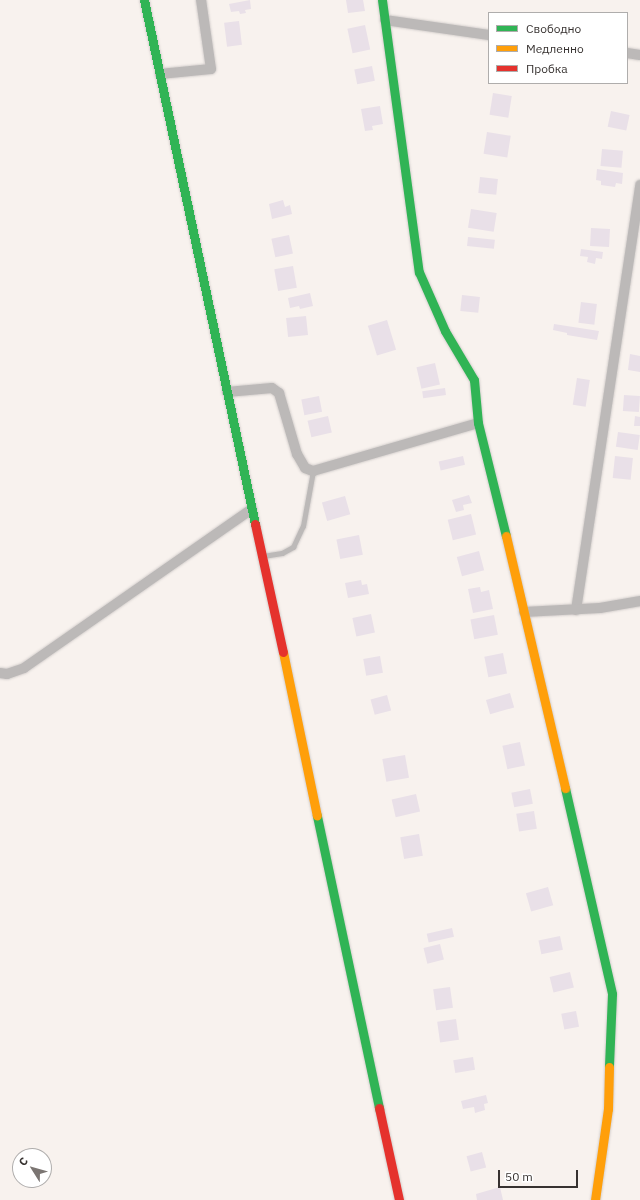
<!DOCTYPE html>
<html>
<head>
<meta charset="utf-8">
<style>
	body { margin:0 }
	#map { position:relative; width:640px; height:1200px; overflow:hidden; background:#f8f2ee; font-family:"IBM Plex Sans",sans-serif }
	div>[style] { position:absolute }
	[style*='--x'] { left:calc(var(--x)*1px); top:calc(var(--y)*1px); width:calc(var(--w)*1px); rotate:calc(var(--a)*1deg) }
	.building>* { inset:0; background:#e9e0e8; transform-origin:0 0 }
	.roads { filter:drop-shadow(0 0 1px #d4cfcd) drop-shadow(0 0 1px #d4cfcd) }
	.lane>* { height:5px; margin:-2.5px; padding:0 2.5px; transform-origin:2.5px; border-radius:2.5px; background:#bcb9b8 }
	.street>* { height:10px; margin:-5px; padding:0 5px; transform-origin:5px; border-radius:5px; background:#bcb9b8 }
	.fast>* { height:9px; margin:-4.5px; padding:0 4.5px; transform-origin:4.5px; border-radius:4.5px; background:#30b455 }
	.slow>* { height:9px; margin:-4.5px; padding:0 4.5px; transform-origin:4.5px; border-radius:4.5px; background:#ff9f0a }
	.jam>* { height:9px; margin:-4.5px; padding:0 4.5px; transform-origin:4.5px; border-radius:4.5px; background:#e5322d }
	span { translate:-50% -50%; white-space:nowrap; text-align:center; line-height:1.15; -webkit-text-stroke:4px #fff; paint-order:stroke }
	.legend { position:absolute; left:488px; top:12px; width:140px; height:72px; box-sizing:border-box; background:#fff; border:1px solid #afadac; margin:0; padding:5px 7px; list-style:none; font-size:12px; color:#373230 }
	.legend li { display:flex; align-items:center; gap:8px; height:20px }
	.legend b { width:20px; border:1px solid #afadac }
	.north { position:absolute; left:12px; top:1148px; width:40px; height:40px; box-sizing:border-box; background:#fff; border:1px solid #afadac; border-radius:50%; rotate:307deg; font-size:11px; font-weight:700; line-height:16px; text-align:center; color:#373230 }
	.north::after { content:''; display:block; margin:auto; width:14px; height:18px; background:#7b7572; clip-path:polygon(50% 0,100% 100%,50% 72%,0 100%) }
	.scale { position:absolute; left:498px; top:1170px; width:80px; height:18px; box-sizing:border-box; border:2px solid #373230; border-top:0; padding-left:5px; font-size:12px; line-height:14px; white-space:nowrap; color:#373230; -webkit-text-stroke:3px #fff; paint-order:stroke }
</style>
</head>
<body>
<div id="map">
	<div class="building">
		<div style="clip-path:polygon(250px 0,251px 9px,245px 10px,246px 13px,240px 14px,239px 11px,231px 12px,229px 4px)"></div>
		<div style="clip-path:polygon(346px 0,363px 0,365px 11px,348px 13px)"></div>
		<div style="left:239px;top:21px;width:24px;height:15px;rotate:83deg"></div>
		<div style="left:365px;top:25px;width:25px;height:18px;rotate:78deg"></div>
		<div style="left:372px;top:66px;width:15px;height:18px;rotate:79deg"></div>
		<div style="left:493px;top:93px;width:19px;height:22px;rotate:9deg"></div>
		<div style="clip-path:polygon(380px 106px,383px 124px,372px 126px,373px 130px,365px 131px,361px 109px)"></div>
		<div style="left:611px;top:111px;width:19px;height:16px;rotate:12deg"></div>
		<div style="left:487px;top:132px;width:24px;height:22px;rotate:9deg"></div>
		<div style="left:602px;top:149px;width:21px;height:17px;rotate:5deg"></div>
		<div style="clip-path:polygon(597px 169px,623px 173px,622px 184px,616px 183px,615px 187px,601px 185px,601px 181px,596px 180px)"></div>
		<div style="left:480px;top:177px;width:18px;height:16px;rotate:6deg"></div>
		<div style="clip-path:polygon(283px 200px,285px 207px,290px 205px,292px 214px,272px 219px,269px 204px)"></div>
		<div style="left:471px;top:209px;width:26px;height:19px;rotate:9deg"></div>
		<div style="left:591px;top:228px;width:19px;height:18px;rotate:3deg"></div>
		<div style="left:289px;top:235px;width:19px;height:18px;rotate:78deg"></div>
		<div style="left:468px;top:237px;width:27px;height:9px;rotate:6deg"></div>
		<div style="clip-path:polygon(581px 249px,603px 252px,602px 259px,596px 258px,595px 264px,587px 262px,588px 257px,580px 256px)"></div>
		<div style="left:293px;top:266px;width:22px;height:19px;rotate:80deg"></div>
		<div style="clip-path:polygon(310px 293px,313px 306px,300px 309px,299px 306px,290px 308px,288px 298px)"></div>
		<div style="left:462px;top:295px;width:18px;height:16px;rotate:6deg"></div>
		<div style="left:581px;top:302px;width:16px;height:21px;rotate:7deg"></div>
		<div style="left:306px;top:316px;width:19px;height:20px;rotate:84deg"></div>
		<div style="left:387px;top:320px;width:31px;height:20px;rotate:73deg"></div>
		<div style="clip-path:polygon(554px 324px,599px 331px,597px 340px,567px 335px,567px 333px,553px 330px)"></div>
		<div style="clip-path:polygon(630px 354px,640px 356px,640px 372px,628px 370px)"></div>
		<div style="left:435px;top:363px;width:22px;height:19px;rotate:77deg"></div>
		<div style="left:577px;top:378px;width:13px;height:27px;rotate:9deg"></div>
		<div style="left:445px;top:388px;width:7px;height:23px;rotate:82deg"></div>
		<div style="left:624px;top:395px;width:16px;height:16px;rotate:4deg"></div>
		<div style="left:319px;top:396px;width:16px;height:18px;rotate:79deg"></div>
		<div style="left:328px;top:416px;width:17px;height:21px;rotate:77deg"></div>
		<div style="clip-path:polygon(635px 416px,640px 417px,640px 426px,634px 426px)"></div>
		<div style="left:618px;top:432px;width:22px;height:15px;rotate:8deg"></div>
		<div style="left:463px;top:456px;width:9px;height:25px;rotate:77deg"></div>
		<div style="left:615px;top:456px;width:18px;height:22px;rotate:6deg"></div>
		<div style="clip-path:polygon(469px 495px,472px 503px,463px 505px,464px 510px,456px 512px,452px 500px)"></div>
		<div style="left:345px;top:496px;width:19px;height:24px;rotate:74deg"></div>
		<div style="left:471px;top:514px;width:21px;height:24px;rotate:76deg"></div>
		<div style="left:359px;top:535px;width:20px;height:23px;rotate:79deg"></div>
		<div style="left:479px;top:551px;width:20px;height:23px;rotate:75deg"></div>
		<div style="clip-path:polygon(361px 580px,362px 585px,367px 584px,369px 594px,348px 598px,345px 583px)"></div>
		<div style="clip-path:polygon(480px 587px,481px 592px,489px 590px,493px 609px,473px 613px,468px 589px)"></div>
		<div style="left:371px;top:614px;width:19px;height:19px;rotate:78deg"></div>
		<div style="left:494px;top:615px;width:20px;height:24px;rotate:79deg"></div>
		<div style="left:503px;top:653px;width:21px;height:19px;rotate:79deg"></div>
		<div style="left:380px;top:656px;width:17px;height:17px;rotate:80deg"></div>
		<div style="left:510px;top:693px;width:15px;height:25px;rotate:74deg"></div>
		<div style="left:387px;top:695px;width:16px;height:17px;rotate:75deg"></div>
		<div style="left:520px;top:742px;width:24px;height:18px;rotate:78deg"></div>
		<div style="left:405px;top:755px;width:23px;height:23px;rotate:80deg"></div>
		<div style="left:530px;top:789px;width:15px;height:19px;rotate:79deg"></div>
		<div style="left:416px;top:794px;width:18px;height:25px;rotate:77deg"></div>
		<div style="left:534px;top:811px;width:18px;height:18px;rotate:81deg"></div>
		<div style="left:419px;top:834px;width:22px;height:19px;rotate:80deg"></div>
		<div style="left:548px;top:887px;width:19px;height:23px;rotate:74deg"></div>
		<div style="left:452px;top:928px;width:9px;height:26px;rotate:77deg"></div>
		<div style="left:560px;top:936px;width:14px;height:22px;rotate:78deg"></div>
		<div style="left:440px;top:944px;width:16px;height:17px;rotate:76deg"></div>
		<div style="left:570px;top:972px;width:16px;height:21px;rotate:76deg"></div>
		<div style="left:450px;top:987px;width:21px;height:17px;rotate:82deg"></div>
		<div style="left:576px;top:1011px;width:16px;height:15px;rotate:79deg"></div>
		<div style="left:456px;top:1019px;width:21px;height:19px;rotate:82deg"></div>
		<div style="left:473px;top:1057px;width:13px;height:20px;rotate:81deg"></div>
		<div style="clip-path:polygon(486px 1095px,488px 1103px,484px 1104px,485px 1110px,475px 1113px,474px 1107px,463px 1109px,461px 1101px)"></div>
		<div style="left:482px;top:1152px;width:16px;height:16px;rotate:75deg"></div>
		<div style="clip-path:polygon(500px 1187px,503px 1200px,477px 1200px,476px 1194px)"></div>
	</div>
	<div class="roads">
		<div class="lane">
			<div style="--x:263;--y:556;--w:19;--a:-9"></div>
			<div style="--x:282;--y:553;--w:13;--a:-29"></div>
			<div style="--x:293;--y:547;--w:23;--a:-65"></div>
			<div style="--x:303;--y:526;--w:56;--a:-79.7"></div>
		</div>
		<div class="street">
			<div style="--x:385;--y:20;--w:105;--a:8.2"></div>
			<div style="--x:627;--y:53;--w:13;--a:9"></div>
			<div style="--x:160;--y:74;--w:51;--a:-5.6"></div>
			<div style="--x:211;--y:69;--w:70;--a:-98.2"></div>
			<div style="--x:227;--y:392;--w:45;--a:-5.1"></div>
			<div style="--x:272;--y:388;--w:9;--a:36"></div>
			<div style="--x:279;--y:393;--w:64;--a:73.6"></div>
			<div style="--x:297;--y:454;--w:16;--a:60"></div>
			<div style="--x:305;--y:468;--w:9;--a:21"></div>
			<div style="--x:313;--y:471;--w:172;--a:-16.2"></div>
			<div style="--x:576;--y:610;--w:430;--a:-81.4"></div>
			<div style="--x:524;--y:612;--w:76;--a:-3"></div>
			<div style="--x:600;--y:608;--w:41;--a:-9.9"></div>
			<div style="--x:0;--y:673;--w:7;--a:8"></div>
			<div style="--x:7;--y:674;--w:18;--a:-19"></div>
			<div style="--x:24;--y:668;--w:278;--a:-34.9"></div>
		</div>
		<div class="fast">
			<div style="--x:144;--y:0;--w:536;--a:78.04"></div>
			<div style="--x:382;--y:0;--w:275;--a:82.3"></div>
			<div style="--x:419;--y:272;--w:64;--a:66.2"></div>
			<div style="--x:445;--y:331;--w:57;--a:59.4"></div>
			<div style="--x:474;--y:380;--w:43;--a:84.7"></div>
			<div style="--x:478;--y:423;--w:116;--a:76.1"></div>
			<div style="--x:565;--y:788;--w:211;--a:77.1"></div>
			<div style="--x:612;--y:994;--w:73;--a:92.4"></div>
			<div style="--x:317;--y:816;--w:299;--a:78"></div>
		</div>
		<div class="slow">
			<div style="--x:506;--y:536;--w:259;--a:76.8"></div>
			<div style="--x:283;--y:652;--w:167;--a:78.3"></div>
			<div style="--x:595;--y:1200;--w:92;--a:-81.9"></div>
			<div style="--x:608;--y:1109;--w:42;--a:-88.6"></div>
		</div>
		<div class="jam">
			<div style="--x:255;--y:524;--w:131;--a:77.7"></div>
			<div style="--x:379;--y:1108;--w:94;--a:77.7"></div>
		</div>
	</div>
	<ul class="legend">
	<li><b style="height:5px;background:#30b455"></b>Свободно</li>
	<li><b style="height:5px;background:#ff9f0a"></b>Медленно</li>
	<li><b style="height:5px;background:#e5322d"></b>Пробка</li>
	</ul>
	<div class="north">С</div>
	<div class="scale">50 m</div>
</div>
</body>
</html>
